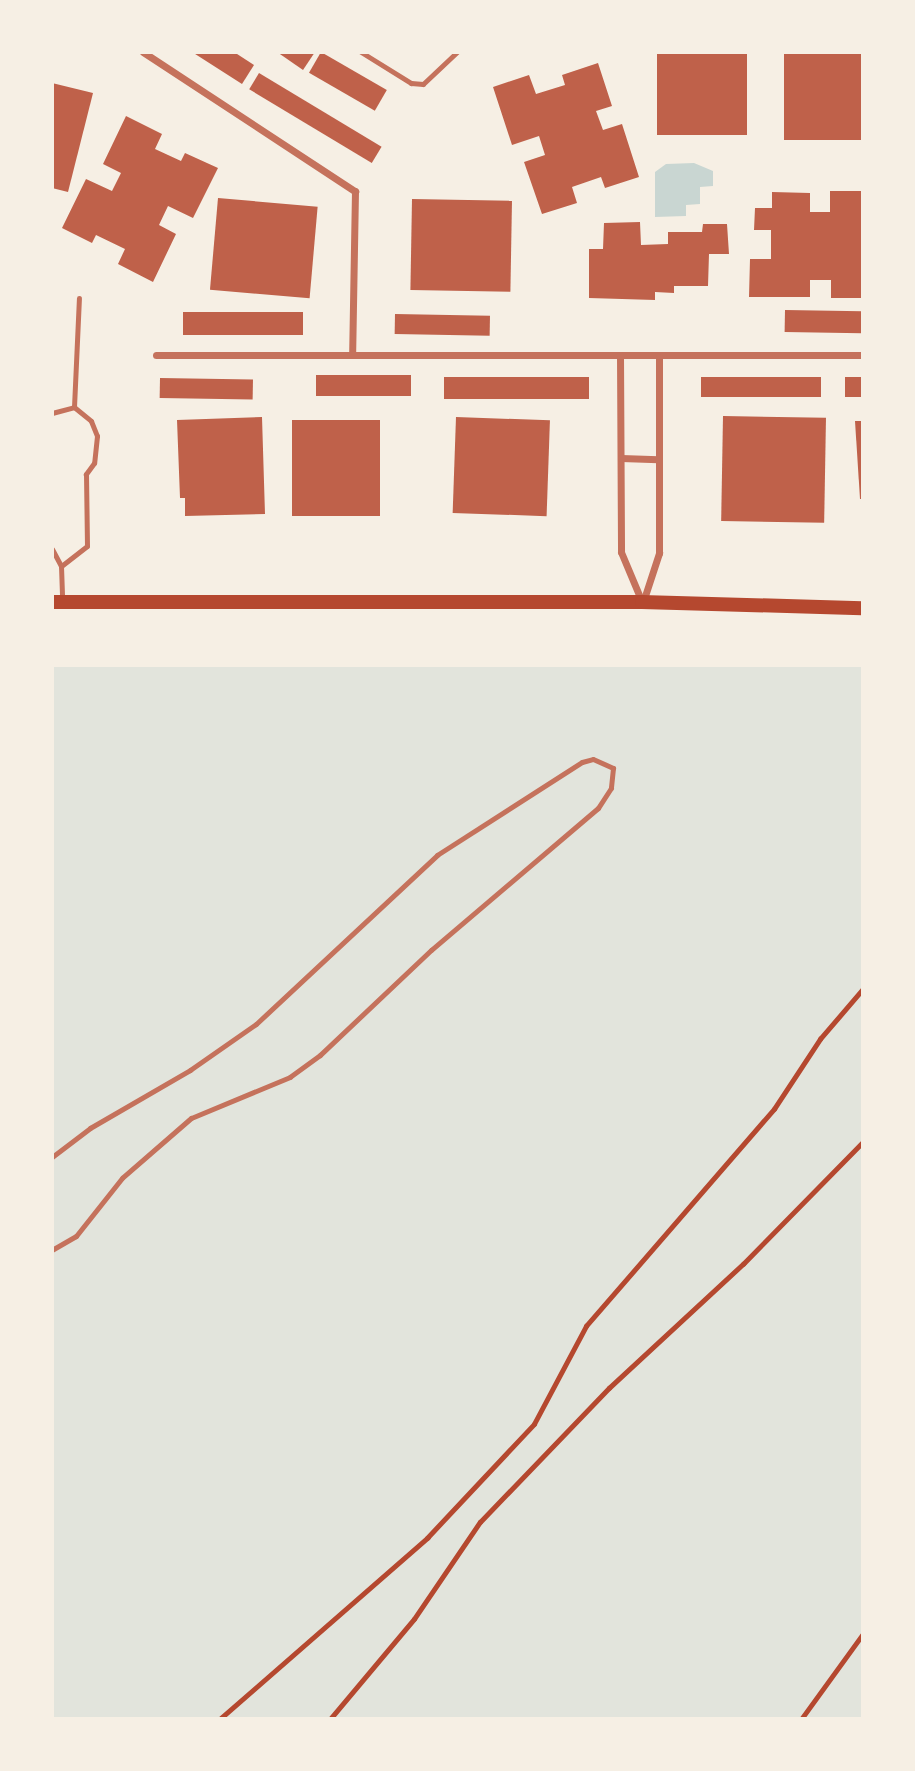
<!DOCTYPE html>
<html>
<head>
<meta charset="utf-8">
<style>
	body { margin:0 }
	#map { position:relative; width:915px; height:1771px; overflow:hidden; background:#f6efe4; font-family:"Work Sans",sans-serif }
	div>[style] { position:absolute }
	[style*='--x'] { left:calc(var(--x)*1px); top:calc(var(--y)*1px); width:calc(var(--w)*1px); rotate:calc(var(--a)*1deg) }
	.green>* { inset:0; background:#e2e4dc; transform-origin:0 0 }
	.water>* { inset:0; background:#c9d6d2 }
	.building>* { inset:0; background:#bf614a; transform-origin:0 0 }
	.path>* { height:4.5px; margin:-2.25px; padding:0 2.25px; transform-origin:2.25px; border-radius:2.25px; background:#b5482f }
	.service>* { height:5px; margin:-2.5px; padding:0 2.5px; transform-origin:2.5px; border-radius:2.5px; background:#c5725c }
	.minor>* { height:7px; margin:-3.5px; padding:0 3.5px; transform-origin:3.5px; border-radius:3.5px; background:#c5725c }
	.secondary>* { height:14px; margin:-7px; padding:0 7px; transform-origin:7px; border-radius:7px; background:#b5482f }
	span { translate:-50% -50%; white-space:nowrap; text-align:center; line-height:1.15; -webkit-text-stroke:7px #f6efe4; paint-order:stroke }
	.frame { position:absolute; inset:0; border:54px solid #f6efe4; pointer-events:none }
</style>
</head>
<body>
<div id="map">
	<div class="green">
		<div style="left:53px;top:667px;width:809px;height:1051px"></div>
	</div>
	<div class="water">
		<div style="clip-path:polygon(694px 163px,713px 171px,713px 186px,700px 187px,700px 204px,686px 205px,686px 216px,655px 217px,655px 172px,666px 164px)"></div>
	</div>
	<div class="building">
		<div style="clip-path:polygon(192px 52px,234px 52px,254px 65px,242px 84px)"></div>
		<div style="clip-path:polygon(277px 52px,315px 52px,303px 70px)"></div>
		<div style="left:321px;top:52px;width:76px;height:24px;rotate:30deg"></div>
		<div style="left:657px;top:52px;width:90px;height:83px"></div>
		<div style="left:784px;top:52px;width:78px;height:88px"></div>
		<div style="clip-path:polygon(598px 63px,612px 106px,596px 111px,603px 130px,622px 124px,639px 177px,605px 188px,601px 177px,572px 187px,577px 203px,542px 214px,524px 162px,545px 155px,539px 136px,512px 145px,493px 87px,529px 75px,536px 94px,565px 85px,562px 75px)"></div>
		<div style="left:259px;top:73px;width:143px;height:19px;rotate:31deg"></div>
		<div style="clip-path:polygon(52px 83px,93px 93px,68px 192px,52px 188px)"></div>
		<div style="clip-path:polygon(126px 116px,162px 134px,155px 149px,181px 161px,185px 153px,218px 168px,193px 218px,168px 206px,159px 225px,176px 234px,153px 282px,118px 264px,125px 249px,96px 235px,92px 243px,62px 228px,86px 179px,112px 191px,121px 173px,103px 164px)"></div>
		<div style="clip-path:polygon(830px 191px,862px 191px,862px 298px,831px 298px,831px 280px,810px 280px,810px 297px,749px 297px,750px 259px,771px 259px,771px 230px,754px 230px,755px 208px,772px 208px,772px 192px,810px 193px,810px 212px,830px 212px)"></div>
		<div style="left:218px;top:198px;width:100px;height:92px;rotate:5deg"></div>
		<div style="left:412px;top:199px;width:100px;height:91px;rotate:1deg"></div>
		<div style="clip-path:polygon(640px 222px,641px 245px,668px 244px,668px 232px,702px 232px,703px 224px,727px 224px,729px 254px,709px 254px,708px 286px,674px 286px,674px 293px,655px 292px,655px 300px,589px 298px,589px 249px,603px 249px,604px 223px)"></div>
		<div style="left:785px;top:310px;width:77px;height:22px;rotate:1deg"></div>
		<div style="left:183px;top:312px;width:120px;height:23px"></div>
		<div style="left:395px;top:314px;width:95px;height:20px;rotate:1deg"></div>
		<div style="left:411px;top:375px;width:21px;height:95px;rotate:90deg"></div>
		<div style="left:444px;top:377px;width:145px;height:22px"></div>
		<div style="left:821px;top:377px;width:20px;height:120px;rotate:90deg"></div>
		<div style="left:845px;top:377px;width:17px;height:20px"></div>
		<div style="left:160px;top:378px;width:93px;height:20px;rotate:1deg"></div>
		<div style="left:723px;top:416px;width:103px;height:105px;rotate:1deg"></div>
		<div style="clip-path:polygon(262px 417px,265px 514px,185px 516px,185px 498px,180px 498px,177px 420px)"></div>
		<div style="left:456px;top:417px;width:94px;height:96px;rotate:2deg"></div>
		<div style="left:292px;top:420px;width:88px;height:96px"></div>
		<div style="clip-path:polygon(855px 421px,862px 421px,862px 499px,860px 499px)"></div>
	</div>
	<div class="path">
		<div style="--x:221;--y:1718;--w:274;--a:-41.1"></div>
		<div style="--x:427;--y:1538;--w:156;--a:-46.8"></div>
		<div style="--x:534;--y:1424;--w:111;--a:-62"></div>
		<div style="--x:586;--y:1326;--w:287;--a:-49.1"></div>
		<div style="--x:774;--y:1109;--w:84;--a:-56.7"></div>
		<div style="--x:820;--y:1039;--w:65;--a:-49.4"></div>
		<div style="--x:331;--y:1718;--w:129;--a:-50"></div>
		<div style="--x:414;--y:1619;--w:117;--a:-55.8"></div>
		<div style="--x:480;--y:1522;--w:186;--a:-46.1"></div>
		<div style="--x:609;--y:1388;--w:183;--a:-42.8"></div>
		<div style="--x:743;--y:1264;--w:170;--a:-45.5"></div>
		<div style="--x:802;--y:1718;--w:102;--a:-54.1"></div>
	</div>
	<div class="service">
		<div style="--x:361;--y:52;--w:59;--a:31.8"></div>
		<div style="--x:411;--y:83;--w:12;--a:5"></div>
		<div style="--x:423;--y:84;--w:47;--a:-43.3"></div>
		<div style="--x:74;--y:407;--w:109;--a:-87.4"></div>
		<div style="--x:52;--y:413;--w:23;--a:-15"></div>
		<div style="--x:74;--y:407;--w:22;--a:39"></div>
		<div style="--x:91;--y:421;--w:16;--a:68"></div>
		<div style="--x:97;--y:436;--w:27;--a:96"></div>
		<div style="--x:94;--y:463;--w:14;--a:126"></div>
		<div style="--x:86;--y:474;--w:72;--a:89.2"></div>
		<div style="--x:87;--y:546;--w:33;--a:142"></div>
		<div style="--x:52;--y:549;--w:19;--a:62"></div>
		<div style="--x:61;--y:566;--w:34;--a:88"></div>
		<div style="--x:52;--y:1157;--w:48;--a:-37.3"></div>
		<div style="--x:90;--y:1128;--w:116;--a:-30.1"></div>
		<div style="--x:190;--y:1070;--w:80;--a:-34.9"></div>
		<div style="--x:256;--y:1024;--w:248;--a:-43"></div>
		<div style="--x:437;--y:855;--w:172;--a:-32.7"></div>
		<div style="--x:582;--y:762;--w:11;--a:-15"></div>
		<div style="--x:593;--y:759;--w:22;--a:24"></div>
		<div style="--x:613;--y:768;--w:20;--a:96"></div>
		<div style="--x:611;--y:788;--w:24;--a:123"></div>
		<div style="--x:598;--y:808;--w:219;--a:139.6"></div>
		<div style="--x:431;--y:950;--w:153;--a:136.6"></div>
		<div style="--x:320;--y:1055;--w:37;--a:144"></div>
		<div style="--x:290;--y:1077;--w:107;--a:157.5"></div>
		<div style="--x:191;--y:1118;--w:91;--a:139"></div>
		<div style="--x:122;--y:1178;--w:74;--a:128.4"></div>
		<div style="--x:76;--y:1236;--w:28;--a:150"></div>
	</div>
	<div class="minor">
		<div style="--x:143;--y:52;--w:254;--a:33.3"></div>
		<div style="--x:355;--y:191;--w:164;--a:91"></div>
		<div style="--x:156;--y:355;--w:706;--a:0"></div>
		<div style="--x:620;--y:355;--w:197;--a:89.7"></div>
		<div style="--x:621;--y:552;--w:54;--a:67.2"></div>
		<div style="--x:621;--y:458;--w:37;--a:2"></div>
		<div style="--x:643;--y:602;--w:52;--a:-71.9"></div>
		<div style="--x:659;--y:553;--w:196;--a:-90"></div>
	</div>
	<div class="secondary">
		<div style="--x:52;--y:602;--w:590;--a:0"></div>
		<div style="--x:642;--y:602;--w:220;--a:1.6"></div>
	</div>
	<div class="frame"></div>
</div>
</body>
</html>
